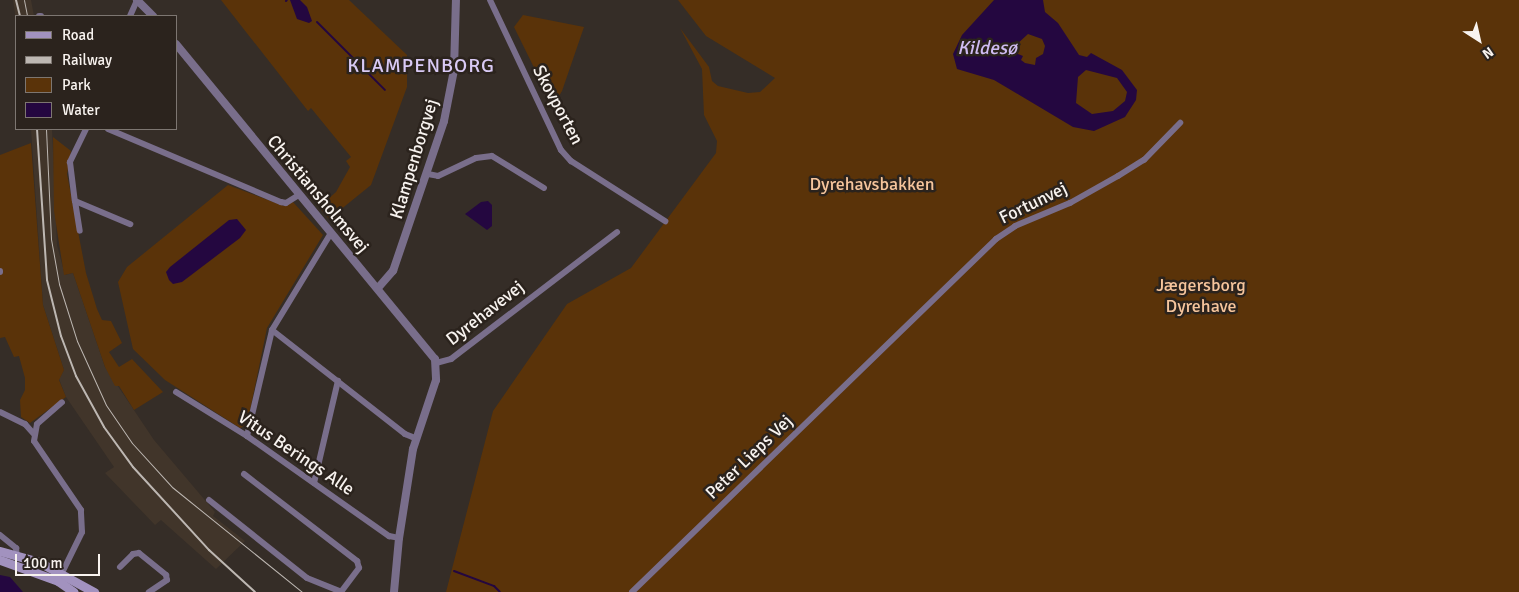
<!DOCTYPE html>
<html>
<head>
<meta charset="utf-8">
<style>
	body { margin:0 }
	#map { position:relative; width:1519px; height:592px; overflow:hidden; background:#352d27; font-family:Signika,sans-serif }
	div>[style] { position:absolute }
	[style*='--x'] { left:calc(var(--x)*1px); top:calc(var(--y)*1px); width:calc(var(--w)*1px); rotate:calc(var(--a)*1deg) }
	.built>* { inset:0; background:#41352a }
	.green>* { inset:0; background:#5a3309 }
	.water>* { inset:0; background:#240740 }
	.stream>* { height:2px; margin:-1px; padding:0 1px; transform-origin:1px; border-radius:1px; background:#240740 }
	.minor>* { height:6px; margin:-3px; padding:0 3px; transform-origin:3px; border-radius:3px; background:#796e8b }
	.tertiary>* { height:8px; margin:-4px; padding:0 4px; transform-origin:4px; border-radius:4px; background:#796e8b }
	.secondary>* { height:9px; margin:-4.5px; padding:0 4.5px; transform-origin:4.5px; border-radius:4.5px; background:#a292bf }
	.tram>* { height:1px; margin:-0.5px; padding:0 0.5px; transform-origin:0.5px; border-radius:0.5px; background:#bdb7b2 }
	.rail>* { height:2px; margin:-1px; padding:0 1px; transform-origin:1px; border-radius:1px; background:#bdb7b2 }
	span { translate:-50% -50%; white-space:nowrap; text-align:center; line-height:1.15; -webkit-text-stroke:5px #2b231d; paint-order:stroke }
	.street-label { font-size:18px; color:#f8f3ef }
	.park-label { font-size:18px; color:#f6c59c }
	.water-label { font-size:19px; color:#cfbbf2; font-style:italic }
	.quarter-label { font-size:20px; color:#d9caf5; letter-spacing:1px }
	.legend { position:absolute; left:15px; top:15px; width:162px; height:115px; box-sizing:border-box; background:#2b231d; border:1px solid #7d7671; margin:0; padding:6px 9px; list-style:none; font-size:15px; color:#f8f3ef }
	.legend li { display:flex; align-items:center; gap:10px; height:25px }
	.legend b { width:25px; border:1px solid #7d7671 }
	.north { position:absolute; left:1454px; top:15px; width:50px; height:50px; -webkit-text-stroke:4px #2b231d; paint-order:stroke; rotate:145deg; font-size:14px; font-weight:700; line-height:20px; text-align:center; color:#f8f3ef }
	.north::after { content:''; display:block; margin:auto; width:18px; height:22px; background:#f8f3ef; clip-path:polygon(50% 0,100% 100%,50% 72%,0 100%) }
	.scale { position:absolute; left:15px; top:554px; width:85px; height:22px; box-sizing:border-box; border:2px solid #f8f3ef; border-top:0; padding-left:6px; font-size:15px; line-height:18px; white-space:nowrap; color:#f8f3ef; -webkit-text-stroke:4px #2b231d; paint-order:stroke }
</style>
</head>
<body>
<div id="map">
	<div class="built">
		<div style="clip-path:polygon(13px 0,31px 0,34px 16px,16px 16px,16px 20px)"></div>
		<div style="clip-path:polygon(31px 129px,52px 129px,57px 245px,65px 275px,73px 273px,105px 367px,154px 440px,215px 512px,213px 516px,245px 541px,216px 569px,161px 520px,155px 525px,105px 473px,114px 467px,66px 397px,59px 379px,64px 370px,43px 305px)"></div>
	</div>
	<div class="green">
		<div style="clip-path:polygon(221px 0,349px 0,407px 55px,407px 87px,371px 185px,329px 219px,319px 207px,336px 192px,350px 167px,346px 161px,351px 157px,311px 108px,308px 111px)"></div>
		<div style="clip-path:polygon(678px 0,1519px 0,1519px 592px,446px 592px,493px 411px,567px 304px,631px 268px,716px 153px,717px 141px,704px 115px,702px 69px,680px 28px,709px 67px,712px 81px,718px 86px,748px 93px,760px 92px,775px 78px,706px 36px)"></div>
		<div style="clip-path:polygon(523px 15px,584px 27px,562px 91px,553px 106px,514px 27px)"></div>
		<div style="clip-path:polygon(53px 137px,71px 151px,67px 174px,86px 273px,97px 309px,102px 320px,111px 321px,122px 343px,109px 352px,119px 367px,132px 359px,163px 392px,134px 410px,119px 386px,115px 386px,105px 367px,73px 273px,64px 275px,54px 211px)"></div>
		<div style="clip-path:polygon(31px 143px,43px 305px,64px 370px,59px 380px,66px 397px,30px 423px,21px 417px,20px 400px,25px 390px,25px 378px,19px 356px,14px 357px,5px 337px,0 338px,0 155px)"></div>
		<div style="clip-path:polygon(228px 185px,284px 206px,293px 202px,323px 235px,267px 328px,247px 425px,240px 428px,165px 380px,133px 349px,118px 282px,127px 267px)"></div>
	</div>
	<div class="water">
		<div style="clip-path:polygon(290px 0,300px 0,307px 7px,312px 21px,309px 23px,297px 19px)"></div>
		<div style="clip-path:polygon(evenodd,994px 0,1043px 0,1045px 12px,1058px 23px,1079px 55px,1087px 57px,1091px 53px,1122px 70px,1137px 90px,1136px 100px,1125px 117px,1094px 131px,1073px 127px,994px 80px,957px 69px,953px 54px,962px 35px,994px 0,1028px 34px,1042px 39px,1045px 46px,1043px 54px,1036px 58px,1035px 65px,1025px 63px,1021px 60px,1023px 56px,1018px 54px,1015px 46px,1028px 34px,994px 0,1086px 70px,1117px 78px,1127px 92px,1125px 101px,1113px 111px,1092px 114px,1076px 103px,1078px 77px,1086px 70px)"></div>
		<div style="clip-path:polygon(488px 201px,492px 205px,492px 226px,487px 230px,465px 214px,481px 202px)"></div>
		<div style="clip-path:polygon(237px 219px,246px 230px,240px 238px,182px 282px,173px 284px,169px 280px,166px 272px,170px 267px,229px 220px)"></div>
		<div style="clip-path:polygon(0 575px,10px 577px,23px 592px,0 592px)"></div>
	</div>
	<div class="stream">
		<div style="--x:286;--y:1;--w:1;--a:-45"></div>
		<div style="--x:317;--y:22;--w:96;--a:45"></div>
		<div style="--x:454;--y:571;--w:43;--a:20.6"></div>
		<div style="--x:494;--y:586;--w:8;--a:45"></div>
	</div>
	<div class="minor">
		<div style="--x:490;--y:0;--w:166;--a:64.7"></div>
		<div style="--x:561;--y:150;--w:15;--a:48"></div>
		<div style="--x:571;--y:161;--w:112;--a:32.6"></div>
		<div style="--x:39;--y:16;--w:2;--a:0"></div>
		<div style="--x:130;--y:16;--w:17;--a:-66"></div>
		<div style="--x:86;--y:129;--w:37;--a:116"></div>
		<div style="--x:70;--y:162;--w:39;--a:83"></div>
		<div style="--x:75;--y:201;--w:60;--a:22.7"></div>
		<div style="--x:108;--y:129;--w:188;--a:22.9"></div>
		<div style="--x:281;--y:202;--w:5;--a:11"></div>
		<div style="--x:286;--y:203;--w:15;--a:-32"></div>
		<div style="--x:428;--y:174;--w:10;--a:11"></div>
		<div style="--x:438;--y:176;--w:42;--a:-25.3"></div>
		<div style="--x:476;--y:158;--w:16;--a:-7"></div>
		<div style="--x:492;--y:156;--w:61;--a:31.6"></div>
		<div style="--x:75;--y:201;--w:30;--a:81"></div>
		<div style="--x:0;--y:271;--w:1;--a:90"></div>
		<div style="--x:272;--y:330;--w:169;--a:38"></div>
		<div style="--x:405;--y:434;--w:11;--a:22"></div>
		<div style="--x:436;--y:363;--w:16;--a:-15"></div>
		<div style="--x:451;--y:359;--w:209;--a:-37.4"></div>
		<div style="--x:176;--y:392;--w:84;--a:31.8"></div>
		<div style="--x:247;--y:436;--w:174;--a:35.2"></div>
		<div style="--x:389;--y:536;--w:10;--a:11"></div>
		<div style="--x:0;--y:412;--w:28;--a:26"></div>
		<div style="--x:25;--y:424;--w:13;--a:48"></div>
		<div style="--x:247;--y:436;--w:109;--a:-76.7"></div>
		<div style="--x:272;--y:330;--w:114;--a:-58.7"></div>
		<div style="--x:244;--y:474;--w:143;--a:37.6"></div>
		<div style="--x:357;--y:561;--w:7;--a:74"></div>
		<div style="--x:359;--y:568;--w:30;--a:127"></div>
		<div style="--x:314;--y:483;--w:105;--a:-76.8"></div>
		<div style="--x:209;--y:500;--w:125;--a:38.5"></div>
		<div style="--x:307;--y:578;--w:37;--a:22"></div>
		<div style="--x:0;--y:535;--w:21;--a:39"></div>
		<div style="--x:16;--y:548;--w:10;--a:84"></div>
		<div style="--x:120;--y:567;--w:18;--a:-45"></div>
		<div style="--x:133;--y:554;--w:6;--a:-9"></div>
		<div style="--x:139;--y:553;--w:35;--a:39"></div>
		<div style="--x:166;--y:575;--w:5;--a:79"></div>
		<div style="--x:167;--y:580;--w:22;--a:146"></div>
		<div style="--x:60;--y:577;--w:50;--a:-63.9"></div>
		<div style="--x:82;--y:532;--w:22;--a:-93"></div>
		<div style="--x:81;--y:510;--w:83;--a:-124.3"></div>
		<div style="--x:34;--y:441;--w:17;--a:-80"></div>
		<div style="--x:37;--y:424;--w:33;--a:-41"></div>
		<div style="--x:632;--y:592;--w:507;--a:-44.12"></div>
		<div style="--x:996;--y:239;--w:23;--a:-34"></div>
		<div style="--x:1015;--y:226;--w:60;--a:-22.7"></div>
		<div style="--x:1070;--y:203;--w:55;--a:-29.4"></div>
		<div style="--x:1118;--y:176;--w:31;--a:-32"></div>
		<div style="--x:1144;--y:160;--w:52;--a:-45.8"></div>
	</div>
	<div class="tertiary">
		<div style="--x:137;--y:0;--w:23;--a:45"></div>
		<div style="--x:176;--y:44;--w:408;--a:50.6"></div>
		<div style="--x:435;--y:359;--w:21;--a:87"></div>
		<div style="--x:436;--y:380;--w:73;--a:108.4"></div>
		<div style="--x:413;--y:449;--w:90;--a:98.9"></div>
		<div style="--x:399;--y:538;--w:54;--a:95.3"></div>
		<div style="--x:378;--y:288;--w:23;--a:-49"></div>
		<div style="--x:393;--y:271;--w:158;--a:-71.2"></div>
		<div style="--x:444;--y:121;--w:52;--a:-78.9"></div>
		<div style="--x:454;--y:70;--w:70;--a:-88.4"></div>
	</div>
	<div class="secondary">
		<div style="--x:0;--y:551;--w:41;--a:15.8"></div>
		<div style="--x:39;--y:562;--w:63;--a:28.6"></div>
		<div style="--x:0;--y:560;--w:62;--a:19.9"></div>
		<div style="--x:58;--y:581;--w:19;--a:35"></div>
	</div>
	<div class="tram">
		<div style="--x:24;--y:0;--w:16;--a:79"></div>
		<div style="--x:46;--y:129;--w:110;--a:87.4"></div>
		<div style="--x:51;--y:239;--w:46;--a:79.9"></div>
		<div style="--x:59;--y:284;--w:60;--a:72.5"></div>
		<div style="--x:77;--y:341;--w:70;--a:65.6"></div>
		<div style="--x:106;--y:405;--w:46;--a:55.6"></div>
		<div style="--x:132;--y:443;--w:59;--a:47.7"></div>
		<div style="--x:172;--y:487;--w:167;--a:38.9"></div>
	</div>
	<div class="rail">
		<div style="--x:16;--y:0;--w:16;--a:76"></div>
		<div style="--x:37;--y:129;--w:151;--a:86.2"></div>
		<div style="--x:47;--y:280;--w:58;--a:76"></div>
		<div style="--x:61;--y:336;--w:43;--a:69.4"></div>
		<div style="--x:76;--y:376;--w:58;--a:61.2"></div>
		<div style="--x:104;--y:427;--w:49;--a:54.1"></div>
		<div style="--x:133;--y:467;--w:113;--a:47.5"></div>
		<div style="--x:209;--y:550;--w:62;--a:42.4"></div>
	</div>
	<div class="street-label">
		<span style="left:558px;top:105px;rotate:62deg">Skovporten</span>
		<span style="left:414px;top:159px;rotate:-73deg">Klampenborgvej</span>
		<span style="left:318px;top:194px;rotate:50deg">Christiansholmsvej</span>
		<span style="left:1033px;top:203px;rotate:-26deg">Fortunvej</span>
		<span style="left:485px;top:313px;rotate:-38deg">Dyrehavevej</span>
		<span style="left:296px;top:453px;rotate:34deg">Vitus Berings Alle</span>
		<span style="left:749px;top:457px;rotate:-44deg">Peter Lieps Vej</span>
	</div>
	<div class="park-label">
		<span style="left:872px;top:184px">Dyrehavsbakken</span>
		<span style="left:1201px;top:296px">Jægersborg<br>Dyrehave</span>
	</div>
	<div class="water-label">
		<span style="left:987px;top:49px">Kildesø</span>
	</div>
	<div class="quarter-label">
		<span style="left:421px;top:65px">KLAMPENBORG</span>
	</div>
	<ul class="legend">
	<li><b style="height:6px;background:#a292bf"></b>Road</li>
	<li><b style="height:6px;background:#bdb7b2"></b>Railway</li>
	<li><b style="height:14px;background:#5a3309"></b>Park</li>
	<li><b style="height:14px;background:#240740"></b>Water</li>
	</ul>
	<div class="north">N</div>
	<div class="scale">100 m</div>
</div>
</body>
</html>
